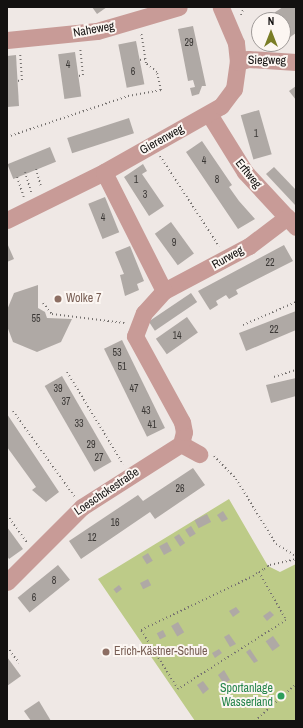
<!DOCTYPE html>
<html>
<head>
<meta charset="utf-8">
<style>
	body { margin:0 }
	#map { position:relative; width:303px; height:728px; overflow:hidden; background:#efe8e5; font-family:"Archivo Narrow",sans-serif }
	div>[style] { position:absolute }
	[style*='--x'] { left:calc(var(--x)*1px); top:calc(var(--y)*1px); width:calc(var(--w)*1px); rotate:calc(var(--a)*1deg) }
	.green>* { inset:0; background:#bdcb88 }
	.building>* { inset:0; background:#afa9a5; transform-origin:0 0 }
	.path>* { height:2px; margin-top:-1px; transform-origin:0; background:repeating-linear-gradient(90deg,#767270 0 1px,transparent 0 4px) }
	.minor>* { height:17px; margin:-8.5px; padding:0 8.5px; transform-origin:8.5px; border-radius:8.5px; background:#c89b97 }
	.dots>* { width:11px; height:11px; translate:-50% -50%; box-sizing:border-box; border:2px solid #fcf6f2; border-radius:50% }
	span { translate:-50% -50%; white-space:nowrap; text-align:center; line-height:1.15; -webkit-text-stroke:4px #fcf6f2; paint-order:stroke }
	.number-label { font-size:10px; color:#3a3735 }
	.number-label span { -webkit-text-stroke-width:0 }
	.street-label { font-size:12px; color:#131110 }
	.education-label { font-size:12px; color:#785e54 }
	.left { translate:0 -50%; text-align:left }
	.leisure-label { font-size:12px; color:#27864d }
	.right { translate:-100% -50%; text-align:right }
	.frame { position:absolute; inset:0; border:8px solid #131110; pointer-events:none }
	.north { position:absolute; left:251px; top:12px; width:40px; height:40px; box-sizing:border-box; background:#fcf6f2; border:1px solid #9f9a98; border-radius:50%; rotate:0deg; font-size:11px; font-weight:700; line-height:16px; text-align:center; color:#131110 }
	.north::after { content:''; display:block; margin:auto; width:14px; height:18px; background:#7a7d26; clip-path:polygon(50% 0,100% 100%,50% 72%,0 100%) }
</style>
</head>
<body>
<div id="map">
	<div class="green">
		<div style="clip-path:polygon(229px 499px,268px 566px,280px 572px,296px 564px,296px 721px,195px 721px,98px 579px)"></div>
	</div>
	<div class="building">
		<div style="clip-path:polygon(92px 7px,107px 7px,97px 14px)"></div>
		<div style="clip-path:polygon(283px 7px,296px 7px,296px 33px,283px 42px,283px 20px,263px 20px)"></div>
		<div style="clip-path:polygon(193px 26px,206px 86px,202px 86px,199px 94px,192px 96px,190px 88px,195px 87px,193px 80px,188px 81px,178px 29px)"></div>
		<div style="left:136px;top:41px;width:44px;height:18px;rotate:79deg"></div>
		<div style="left:75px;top:52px;width:45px;height:17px;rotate:82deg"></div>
		<div style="clip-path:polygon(16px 55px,19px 106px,7px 107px,7px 56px)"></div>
		<div style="clip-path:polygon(296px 86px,296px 100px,289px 91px)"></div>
		<div style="left:259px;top:110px;width:46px;height:19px;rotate:74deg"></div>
		<div style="left:129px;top:118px;width:16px;height:65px;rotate:72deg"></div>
		<div style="clip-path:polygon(202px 141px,232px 185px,229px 187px,239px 201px,255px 219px,238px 229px,186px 152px)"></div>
		<div style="left:50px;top:147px;width:16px;height:46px;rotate:68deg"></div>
		<div style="clip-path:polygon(143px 164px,147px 171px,142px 174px,164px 206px,149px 216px,124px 177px)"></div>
		<div style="clip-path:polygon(274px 167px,296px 190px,296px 206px,266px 174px)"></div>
		<div style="left:105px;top:197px;width:38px;height:18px;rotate:68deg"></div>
		<div style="left:171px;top:222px;width:39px;height:20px;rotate:54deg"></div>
		<div style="clip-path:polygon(7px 243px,14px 259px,7px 262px)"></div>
		<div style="clip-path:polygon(284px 245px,293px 261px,236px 290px,238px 294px,229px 299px,226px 295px,216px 301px,218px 305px,210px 310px,208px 307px,198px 291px)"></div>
		<div style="clip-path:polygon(130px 246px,144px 281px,137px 284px,139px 290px,125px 296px,120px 275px,124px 274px,115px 252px)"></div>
		<div style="clip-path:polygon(38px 285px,38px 308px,45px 312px,47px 318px,72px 319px,61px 342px,37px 352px,13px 342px,7px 326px,7px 310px,14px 293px)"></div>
		<div style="left:191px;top:293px;width:11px;height:51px;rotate:56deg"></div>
		<div style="clip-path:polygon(296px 311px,296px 330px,246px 351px,239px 333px)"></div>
		<div style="left:187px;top:317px;width:19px;height:38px;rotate:55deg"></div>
		<div style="left:122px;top:340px;width:98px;height:20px;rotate:64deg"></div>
		<div style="left:62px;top:376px;width:99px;height:20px;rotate:60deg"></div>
		<div style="clip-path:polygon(296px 378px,296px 396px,271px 403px,266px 385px)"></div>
		<div style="clip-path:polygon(7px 414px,59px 492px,46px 502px,32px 490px,36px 487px,7px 447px)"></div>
		<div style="clip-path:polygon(193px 468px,205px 485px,155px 519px,150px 512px,81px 559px,69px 541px,138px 495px,143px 501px)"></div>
		<div style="clip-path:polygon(223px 511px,228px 519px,222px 522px,217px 515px)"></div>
		<div style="left:207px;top:514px;width:9px;height:14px;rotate:63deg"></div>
		<div style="left:191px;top:526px;width:9px;height:7px;rotate:58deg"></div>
		<div style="clip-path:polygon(7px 527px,23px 549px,9px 559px,7px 556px)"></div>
		<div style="left:179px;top:534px;width:11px;height:6px;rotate:56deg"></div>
		<div style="left:167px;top:542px;width:10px;height:9px;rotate:61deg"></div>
		<div style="left:148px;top:553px;width:9px;height:7px;rotate:58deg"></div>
		<div style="left:58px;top:565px;width:19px;height:52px;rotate:51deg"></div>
		<div style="left:148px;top:579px;width:7px;height:9px;rotate:63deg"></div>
		<div style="left:119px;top:585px;width:5px;height:7px;rotate:53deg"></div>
		<div style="clip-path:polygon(236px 607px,240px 612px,233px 617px,229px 611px)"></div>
		<div style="clip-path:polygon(270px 611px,274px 615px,267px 621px,263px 616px)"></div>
		<div style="left:178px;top:622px;width:12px;height:8px;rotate:59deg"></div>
		<div style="left:163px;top:630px;width:7px;height:7px;rotate:63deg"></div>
		<div style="clip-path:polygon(229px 634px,236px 644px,230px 647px,224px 637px)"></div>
		<div style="left:273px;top:636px;width:12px;height:9px;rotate:55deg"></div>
		<div style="clip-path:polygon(219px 649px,222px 653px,215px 658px,212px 653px)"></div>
		<div style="clip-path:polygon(250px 649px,258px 661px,254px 663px,246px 652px)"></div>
		<div style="clip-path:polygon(7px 657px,21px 676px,7px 686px)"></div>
		<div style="clip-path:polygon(224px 670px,230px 680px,224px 684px,218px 675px)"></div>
		<div style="clip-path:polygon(203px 681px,209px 689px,203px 694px,197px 685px)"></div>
		<div style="clip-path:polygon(39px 701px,51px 721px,31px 721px,24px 711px)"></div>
	</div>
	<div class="path">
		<div style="--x:241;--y:15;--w:9;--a:-69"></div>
		<div style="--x:140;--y:60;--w:5;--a:-11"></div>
		<div style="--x:79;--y:76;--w:4;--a:-14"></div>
		<div style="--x:83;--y:75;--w:28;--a:-96"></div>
		<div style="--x:18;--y:81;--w:4;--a:-14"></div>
		<div style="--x:22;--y:80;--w:27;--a:-94"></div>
		<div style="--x:7;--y:137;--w:128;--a:-18.7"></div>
		<div style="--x:128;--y:96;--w:34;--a:-10"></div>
		<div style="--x:161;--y:90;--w:18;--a:-103"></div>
		<div style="--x:157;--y:72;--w:14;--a:-141"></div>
		<div style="--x:146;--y:63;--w:31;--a:-99"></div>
		<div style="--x:160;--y:156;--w:108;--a:56.8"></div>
		<div style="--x:36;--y:169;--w:19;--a:74"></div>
		<div style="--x:25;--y:172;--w:21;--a:73"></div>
		<div style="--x:17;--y:177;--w:21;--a:71"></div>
		<div style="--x:43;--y:303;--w:14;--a:51"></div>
		<div style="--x:52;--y:314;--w:73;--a:7.1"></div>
		<div style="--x:243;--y:325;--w:58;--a:-23.5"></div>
		<div style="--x:67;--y:372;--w:108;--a:58.7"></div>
		<div style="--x:274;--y:377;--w:23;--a:-18"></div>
		<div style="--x:13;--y:411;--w:105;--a:54.3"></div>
		<div style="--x:214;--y:456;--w:32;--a:46"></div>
		<div style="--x:236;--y:479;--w:76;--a:58.4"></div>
		<div style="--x:276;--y:544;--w:23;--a:31"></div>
		<div style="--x:7;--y:515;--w:34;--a:54"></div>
		<div style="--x:259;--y:572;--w:55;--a:60.6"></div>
		<div style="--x:286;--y:620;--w:128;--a:147.4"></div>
		<div style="--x:178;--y:689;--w:70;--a:-122.1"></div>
		<div style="--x:141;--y:630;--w:124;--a:-25.7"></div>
		<div style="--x:253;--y:576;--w:7;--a:-34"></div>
		<div style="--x:259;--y:572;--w:6;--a:-31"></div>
		<div style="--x:264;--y:569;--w:5;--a:-37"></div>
		<div style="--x:268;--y:566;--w:2;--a:-27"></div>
		<div style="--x:270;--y:565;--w:27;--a:-13"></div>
		<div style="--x:7;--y:647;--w:20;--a:53"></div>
		<div style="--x:255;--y:721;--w:55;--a:-42.1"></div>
	</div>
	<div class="minor">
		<div style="--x:7;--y:40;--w:90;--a:-5.7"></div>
		<div style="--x:97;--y:31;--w:85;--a:-16.3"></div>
		<div style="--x:238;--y:62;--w:10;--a:-17"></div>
		<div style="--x:248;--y:59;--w:48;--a:3.6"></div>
		<div style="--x:209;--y:114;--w:68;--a:58.2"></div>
		<div style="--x:245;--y:172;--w:75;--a:47.2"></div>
		<div style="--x:7;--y:220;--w:108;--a:-26.3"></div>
		<div style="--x:104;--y:172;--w:134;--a:-29.4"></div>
		<div style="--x:221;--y:106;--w:21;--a:-53"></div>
		<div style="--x:234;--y:89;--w:27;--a:-82"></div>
		<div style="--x:238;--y:62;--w:19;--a:-96"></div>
		<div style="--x:236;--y:43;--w:39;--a:-113"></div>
		<div style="--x:164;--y:291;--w:96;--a:-27.9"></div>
		<div style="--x:249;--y:246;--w:48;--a:-37.3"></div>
		<div style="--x:181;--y:444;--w:21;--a:29"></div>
		<div style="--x:7;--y:582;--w:106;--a:-45"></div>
		<div style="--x:82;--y:507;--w:117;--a:-32.5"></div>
		<div style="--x:181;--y:444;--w:12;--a:-76"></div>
		<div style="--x:184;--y:432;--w:10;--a:-101"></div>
		<div style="--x:182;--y:422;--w:98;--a:-118.7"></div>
		<div style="--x:135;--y:336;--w:25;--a:-69"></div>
		<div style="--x:144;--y:313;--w:30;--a:-48"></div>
		<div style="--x:164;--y:291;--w:133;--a:-116.8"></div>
	</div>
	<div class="dots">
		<div style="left:58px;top:299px;background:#8d6e63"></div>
		<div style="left:106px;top:652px;background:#8d6e63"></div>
		<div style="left:281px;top:696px;background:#2e9e5b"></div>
	</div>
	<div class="number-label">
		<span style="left:189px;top:43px">29</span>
		<span style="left:68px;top:65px">4</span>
		<span style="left:133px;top:72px">6</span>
		<span style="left:256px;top:134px">1</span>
		<span style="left:204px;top:161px">4</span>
		<span style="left:136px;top:180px">1</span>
		<span style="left:217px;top:180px">8</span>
		<span style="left:145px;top:195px">3</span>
		<span style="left:103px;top:218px">4</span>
		<span style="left:174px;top:243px">9</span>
		<span style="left:270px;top:263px">22</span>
		<span style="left:36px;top:319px">55</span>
		<span style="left:274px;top:330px">22</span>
		<span style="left:177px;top:336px">14</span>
		<span style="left:117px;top:353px">53</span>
		<span style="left:122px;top:367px">51</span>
		<span style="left:58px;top:389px">39</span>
		<span style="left:134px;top:389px">47</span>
		<span style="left:66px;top:402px">37</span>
		<span style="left:146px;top:411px">43</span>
		<span style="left:79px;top:424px">33</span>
		<span style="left:152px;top:425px">41</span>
		<span style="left:91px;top:445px">29</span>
		<span style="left:99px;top:458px">27</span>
		<span style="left:180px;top:489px">26</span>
		<span style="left:115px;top:523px">16</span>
		<span style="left:92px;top:538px">12</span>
		<span style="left:54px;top:581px">8</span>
		<span style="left:34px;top:598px">6</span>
	</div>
	<div class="street-label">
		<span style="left:94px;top:30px;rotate:-10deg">Naheweg</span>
		<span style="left:267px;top:61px;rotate:1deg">Siegweg</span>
		<span style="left:162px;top:140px;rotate:-29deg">Gierenweg</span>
		<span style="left:248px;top:174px;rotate:51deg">Erftweg</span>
		<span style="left:228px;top:258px;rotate:-29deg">Rurweg</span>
		<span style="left:107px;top:492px;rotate:-34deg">Loeschckestraße</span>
	</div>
	<div class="education-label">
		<span class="left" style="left:66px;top:299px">Wolke 7</span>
		<span class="left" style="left:114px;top:652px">Erich-Kästner-Schule</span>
	</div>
	<div class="leisure-label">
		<span class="right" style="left:273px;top:696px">Sportanlage<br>Wasserland</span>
	</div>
	<div class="frame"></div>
	<div class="north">N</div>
</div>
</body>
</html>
